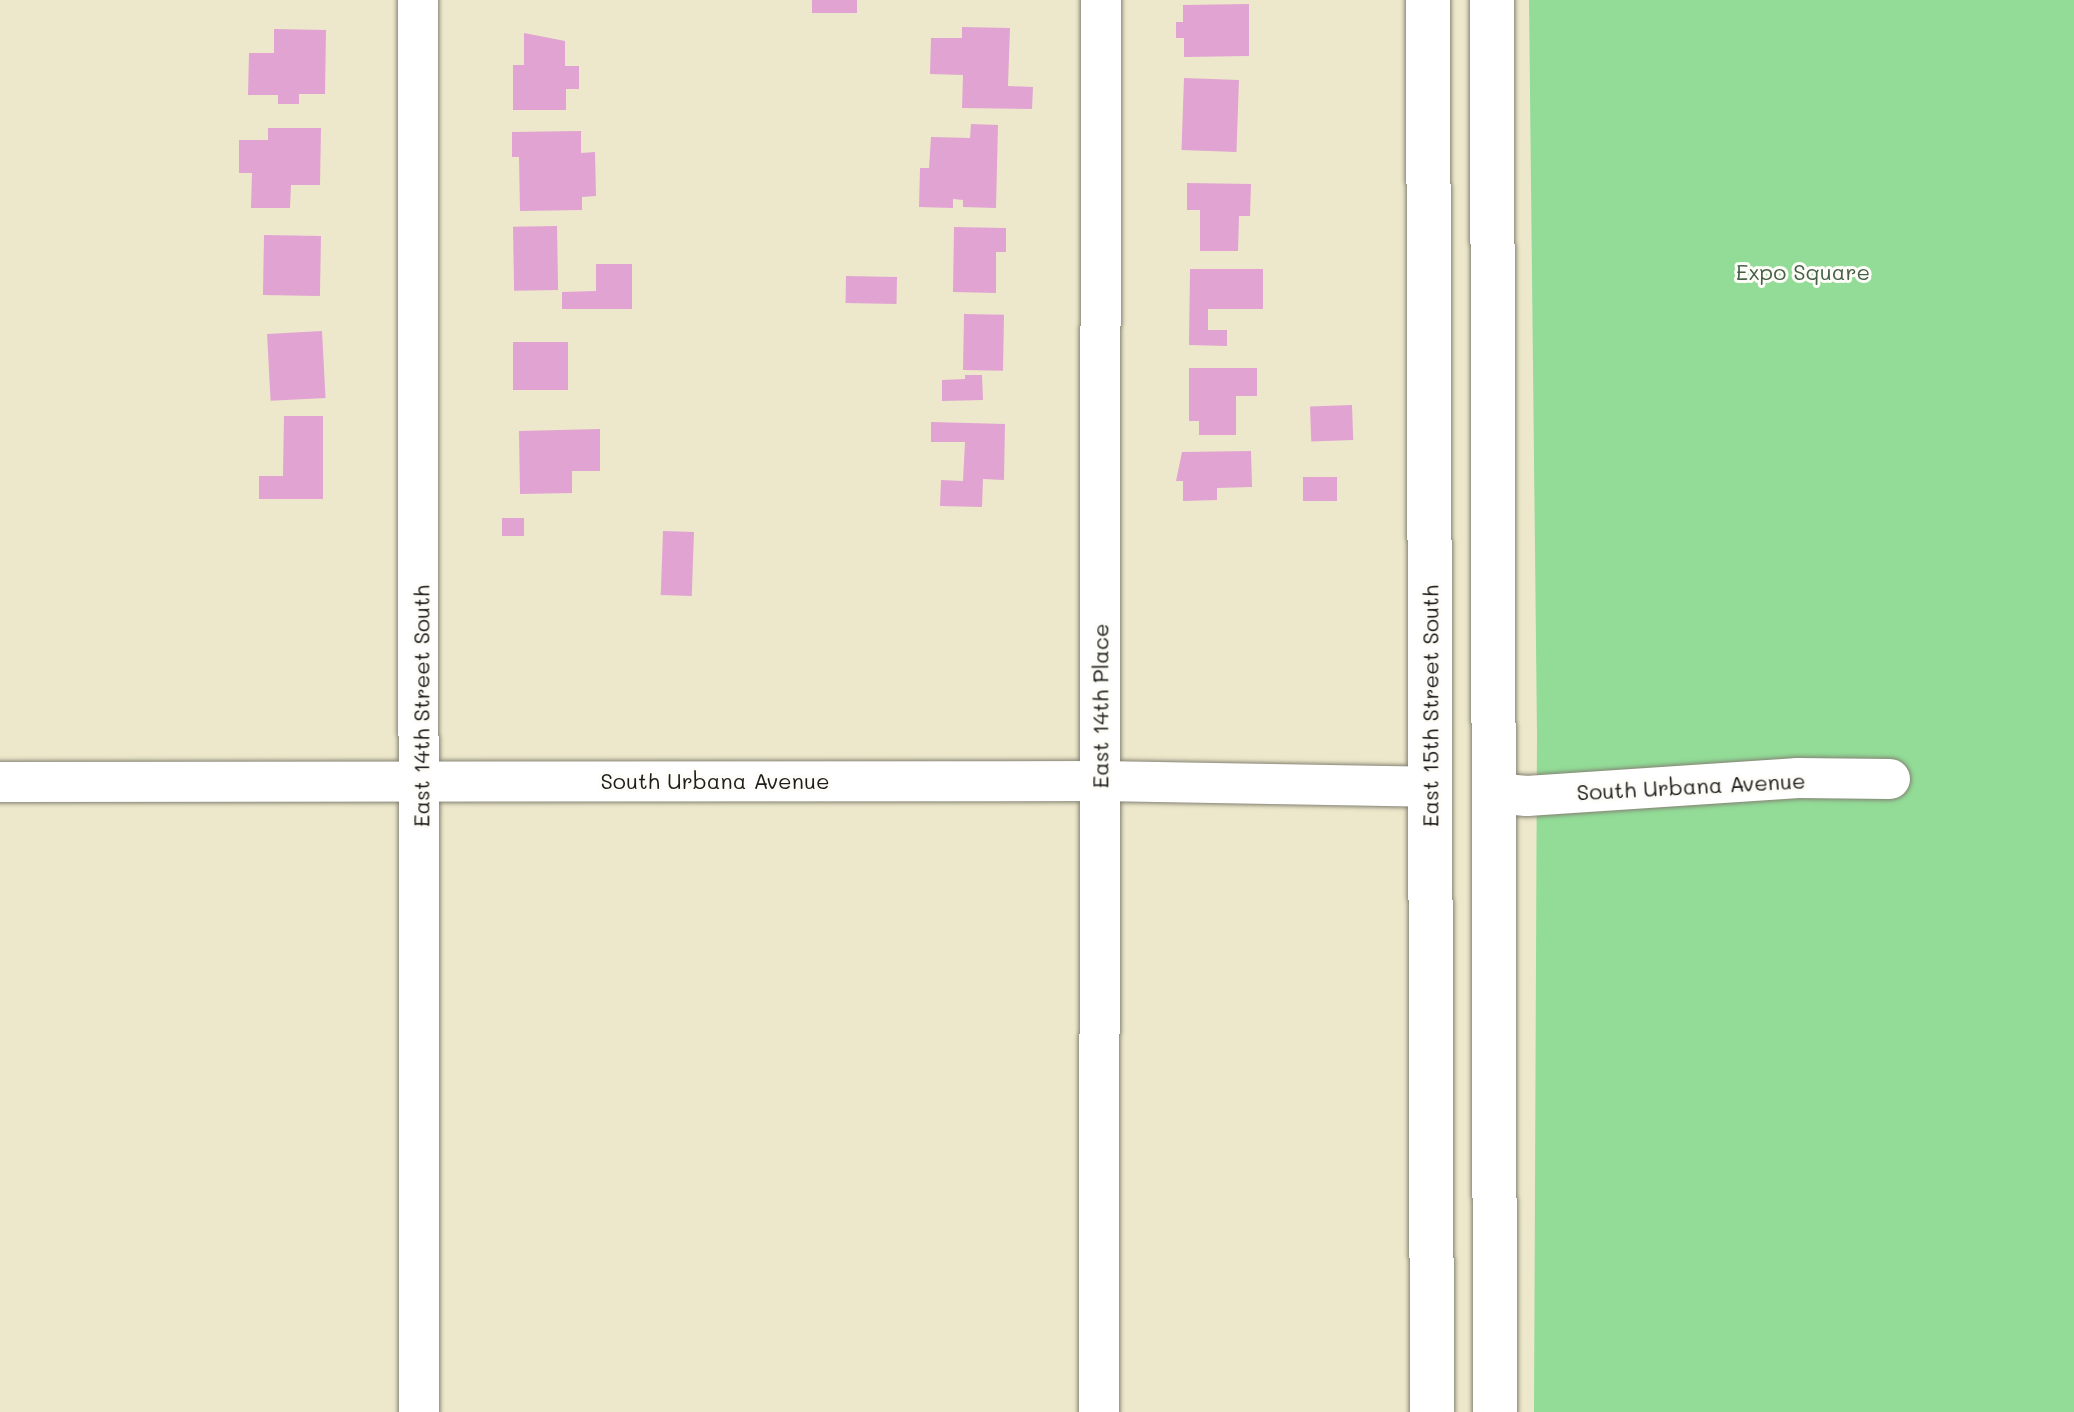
<!DOCTYPE html>
<html>
<head>
<meta charset="utf-8">
<style>
	body { margin:0 }
	#map { position:relative; width:2074px; height:1412px; overflow:hidden; background:#ede8cb; font-family:Mali,sans-serif }
	div>[style] { position:absolute }
	[style*='--x'] { left:calc(var(--x)*1px); top:calc(var(--y)*1px); width:calc(var(--w)*1px); rotate:calc(var(--a)*1deg) }
	.green>* { inset:0; background:#92dc97 }
	.building>* { inset:0; background:#e1a3d2; transform-origin:0 0 }
	.roads { filter:drop-shadow(0 0 2px #848274) drop-shadow(0 0 2px #848274) }
	.minor>* { height:40px; margin:-20px; padding:0 20px; transform-origin:20px; border-radius:20px; background:#fff }
	.secondary>* { height:44px; margin:-22px; padding:0 22px; transform-origin:22px; border-radius:22px; background:#fff }
	span { translate:-50% -50%; white-space:nowrap; text-align:center; line-height:1.15; -webkit-text-stroke:6px #fdfcf7; paint-order:stroke }
	.park-label { font-size:22px; color:#455f47 }
	.street-label { font-size:22px; color:#1c1c1c }
</style>
</head>
<body>
<div id="map">
	<div class="green">
		<div style="clip-path:polygon(1529px 0,2074px 0,2074px 1412px,1534px 1412px,1537px 735px)"></div>
	</div>
	<div class="building">
		<div style="left:812px;top:0;width:45px;height:13px"></div>
		<div style="clip-path:polygon(1249px 4px,1249px 56px,1184px 57px,1184px 38px,1176px 38px,1176px 22px,1183px 22px,1183px 5px)"></div>
		<div style="clip-path:polygon(962px 27px,1010px 28px,1008px 86px,1033px 87px,1032px 109px,962px 108px,963px 75px,930px 74px,931px 38px,962px 38px)"></div>
		<div style="clip-path:polygon(274px 29px,326px 30px,325px 94px,299px 94px,299px 104px,278px 104px,278px 95px,248px 95px,249px 53px,274px 53px)"></div>
		<div style="clip-path:polygon(524px 33px,565px 41px,565px 66px,579px 66px,579px 89px,566px 89px,566px 110px,513px 110px,513px 65px,524px 65px)"></div>
		<div style="left:1184px;top:78px;width:55px;height:72px;rotate:2deg"></div>
		<div style="clip-path:polygon(971px 124px,998px 125px,996px 208px,963px 207px,963px 200px,953px 199px,953px 208px,919px 207px,920px 168px,929px 168px,931px 137px,970px 138px)"></div>
		<div style="clip-path:polygon(268px 128px,321px 128px,320px 185px,291px 185px,290px 208px,251px 208px,252px 173px,239px 173px,239px 140px,268px 140px)"></div>
		<div style="clip-path:polygon(581px 131px,581px 153px,595px 152px,596px 196px,582px 197px,582px 210px,520px 211px,519px 157px,512px 157px,512px 132px)"></div>
		<div style="clip-path:polygon(1187px 183px,1251px 184px,1250px 216px,1239px 216px,1238px 251px,1200px 251px,1200px 210px,1187px 210px)"></div>
		<div style="left:557px;top:226px;width:64px;height:44px;rotate:89deg"></div>
		<div style="clip-path:polygon(954px 227px,1006px 228px,1006px 252px,996px 252px,996px 293px,953px 292px)"></div>
		<div style="left:264px;top:235px;width:57px;height:60px;rotate:1deg"></div>
		<div style="clip-path:polygon(596px 264px,632px 264px,632px 309px,562px 309px,562px 292px,596px 291px)"></div>
		<div style="clip-path:polygon(1190px 269px,1263px 269px,1263px 309px,1208px 309px,1208px 330px,1227px 330px,1227px 346px,1189px 345px)"></div>
		<div style="left:846px;top:276px;width:51px;height:27px;rotate:1deg"></div>
		<div style="left:964px;top:314px;width:40px;height:56px;rotate:1deg"></div>
		<div style="left:322px;top:331px;width:67px;height:55px;rotate:87deg"></div>
		<div style="left:513px;top:342px;width:55px;height:48px"></div>
		<div style="clip-path:polygon(1189px 368px,1257px 368px,1257px 396px,1236px 396px,1236px 435px,1199px 435px,1199px 421px,1189px 421px)"></div>
		<div style="clip-path:polygon(965px 375px,982px 375px,983px 400px,942px 401px,942px 380px,965px 379px)"></div>
		<div style="left:1352px;top:405px;width:35px;height:42px;rotate:88deg"></div>
		<div style="clip-path:polygon(284px 416px,323px 416px,323px 499px,259px 499px,259px 476px,283px 476px)"></div>
		<div style="clip-path:polygon(931px 422px,1005px 424px,1004px 480px,983px 479px,982px 507px,940px 506px,941px 480px,963px 481px,965px 442px,931px 442px)"></div>
		<div style="clip-path:polygon(600px 429px,600px 471px,572px 471px,572px 493px,520px 494px,519px 431px)"></div>
		<div style="clip-path:polygon(1251px 451px,1252px 487px,1217px 488px,1217px 500px,1183px 501px,1183px 481px,1176px 481px,1182px 452px)"></div>
		<div style="left:1303px;top:477px;width:34px;height:24px"></div>
		<div style="left:502px;top:518px;width:22px;height:18px"></div>
		<div style="left:663px;top:531px;width:31px;height:64px;rotate:2deg"></div>
	</div>
	<div class="roads">
		<div class="minor">
			<div style="--x:418;--y:0;--w:1412;--a:89.96"></div>
			<div style="--x:0;--y:782;--w:1100;--a:-0.05"></div>
			<div style="--x:1100;--y:781;--w:329;--a:1"></div>
			<div style="--x:1493;--y:793;--w:34;--a:5"></div>
			<div style="--x:1527;--y:796;--w:272;--a:-3.8"></div>
			<div style="--x:1798;--y:778;--w:92;--a:0.6"></div>
			<div style="--x:1099;--y:1412;--w:1412;--a:-89.92"></div>
		</div>
		<div class="secondary">
			<div style="--x:1428;--y:0;--w:1412;--a:89.84"></div>
			<div style="--x:1492;--y:0;--w:1412;--a:89.88"></div>
		</div>
	</div>
	<div class="park-label">
		<span style="left:1803px;top:272px">Expo Square</span>
	</div>
	<div class="street-label">
		<span style="left:421px;top:706px;rotate:-90deg">East 14th Street South</span>
		<span style="left:1100px;top:706px;rotate:-90deg">East 14th Place</span>
		<span style="left:1430px;top:706px;rotate:-90deg">East 15th Street South</span>
		<span style="left:715px;top:781px">South Urbana Avenue</span>
		<span style="left:1691px;top:786px;rotate:-3deg">South Urbana Avenue</span>
	</div>
</div>
</body>
</html>
